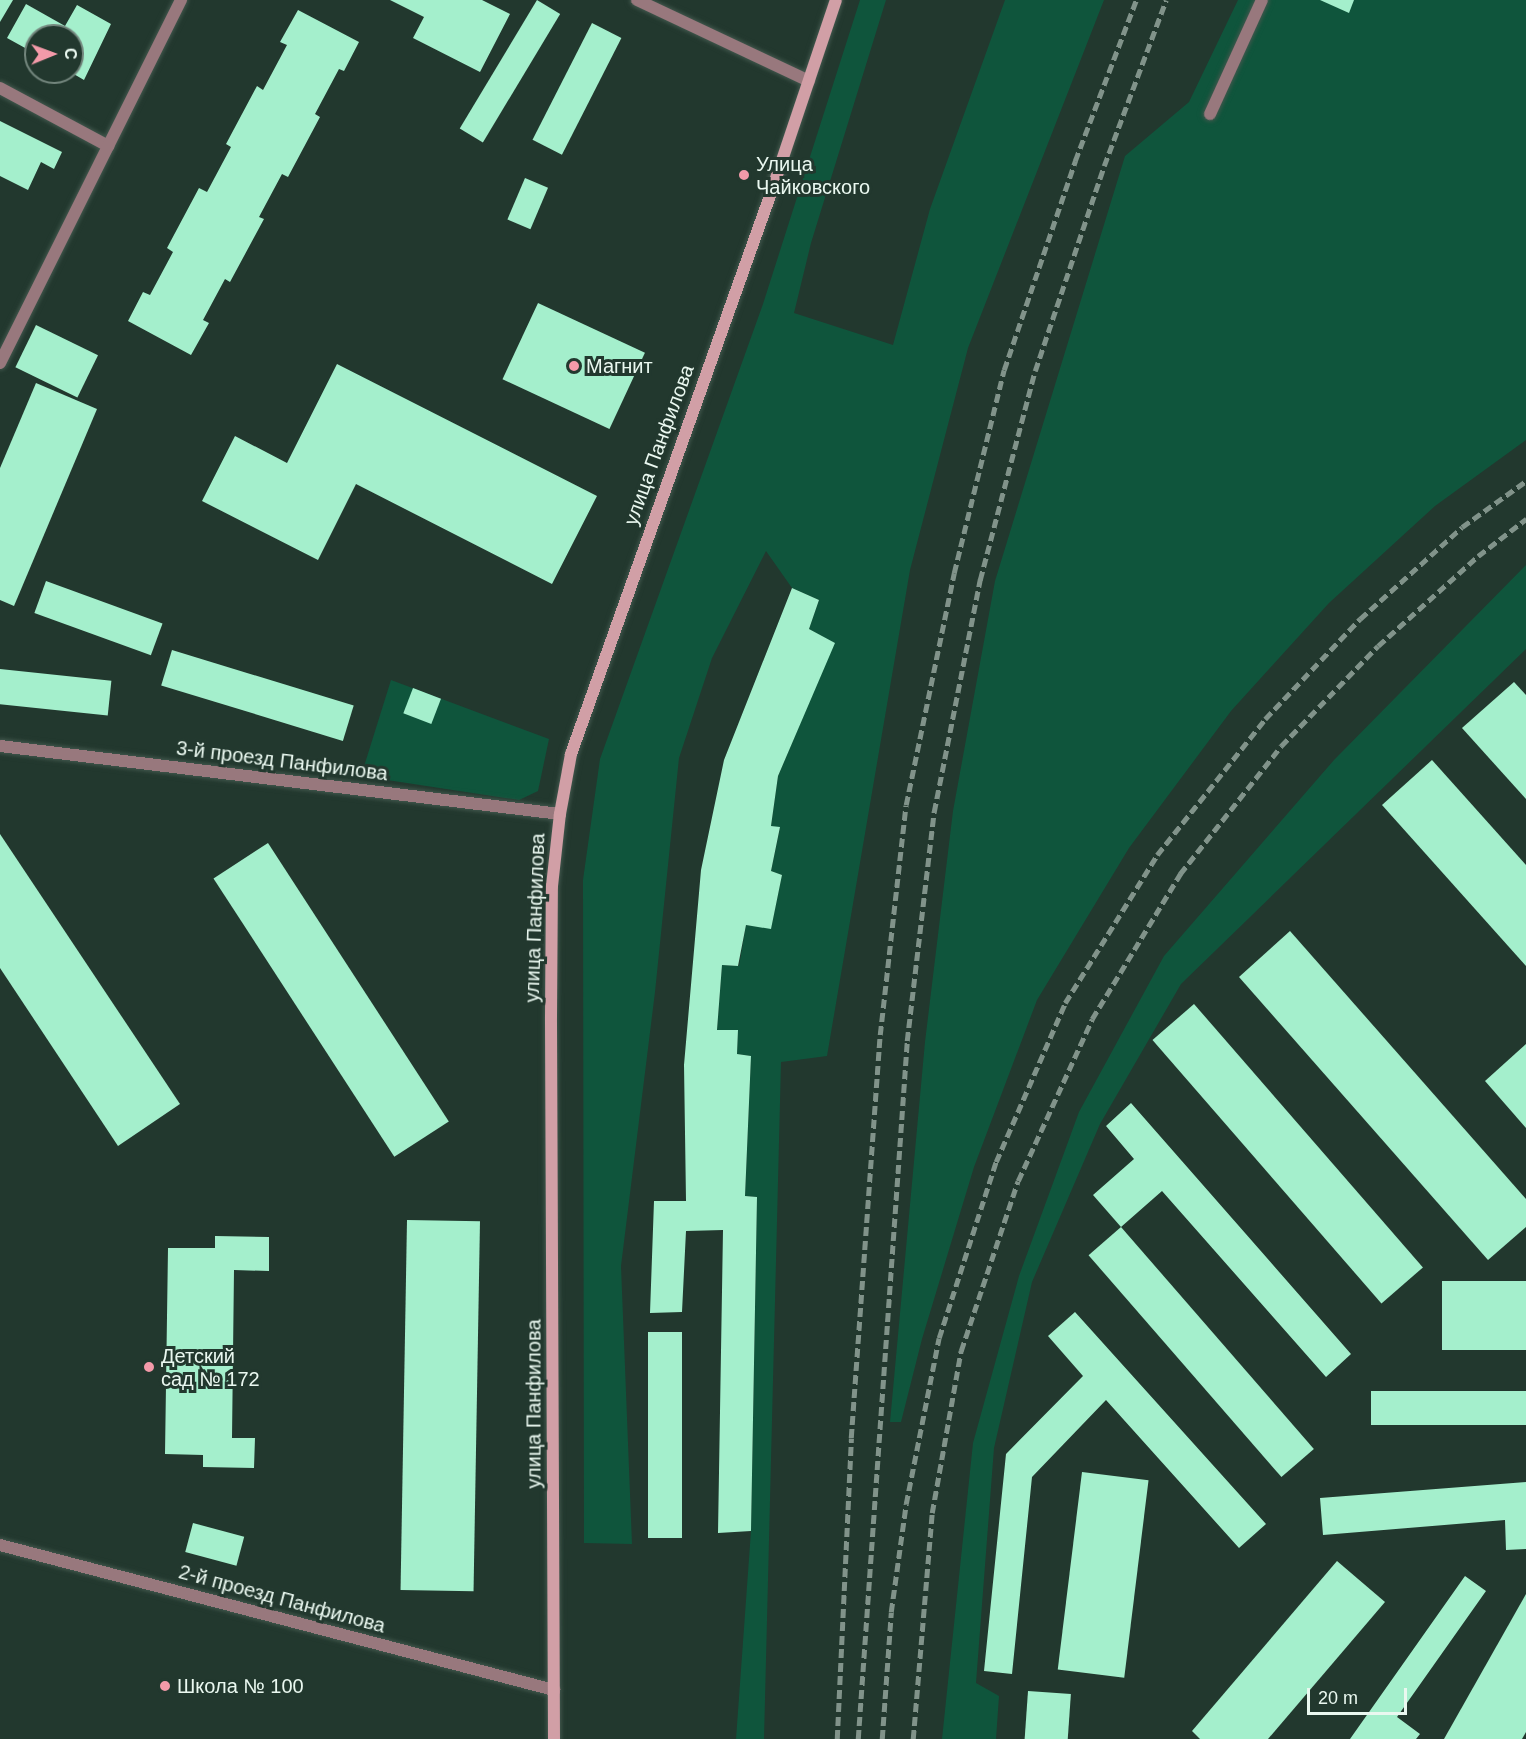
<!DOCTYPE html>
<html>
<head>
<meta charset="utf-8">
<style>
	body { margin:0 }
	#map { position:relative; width:1526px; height:1739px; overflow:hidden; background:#22382e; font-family:Helvetica,sans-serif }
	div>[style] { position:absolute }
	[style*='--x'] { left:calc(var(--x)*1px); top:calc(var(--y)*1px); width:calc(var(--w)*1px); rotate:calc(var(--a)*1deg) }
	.green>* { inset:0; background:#0f553c }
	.building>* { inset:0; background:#a4efcc; transform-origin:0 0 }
	.roads { filter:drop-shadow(0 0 2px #42574d) drop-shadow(0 0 2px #42574d) }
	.service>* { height:12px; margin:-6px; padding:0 6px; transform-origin:6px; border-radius:6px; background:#98787d }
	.minor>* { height:12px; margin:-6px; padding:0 6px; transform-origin:6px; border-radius:6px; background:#98787d }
	.secondary>* { height:12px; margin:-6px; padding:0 6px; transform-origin:6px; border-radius:6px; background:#d19fa6 }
	.rail>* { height:4.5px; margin-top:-2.25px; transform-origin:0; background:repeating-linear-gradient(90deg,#81938a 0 9px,transparent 0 13.5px) }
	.dots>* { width:16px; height:16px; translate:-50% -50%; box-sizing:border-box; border:3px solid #22382e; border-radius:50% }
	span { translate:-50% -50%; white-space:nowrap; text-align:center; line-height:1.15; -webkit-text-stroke:6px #22382e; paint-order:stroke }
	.poi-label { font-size:20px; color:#eaf8f0 }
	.left { translate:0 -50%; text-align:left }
	.street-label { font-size:20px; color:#eaf8f0 }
	.north { position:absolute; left:24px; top:24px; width:60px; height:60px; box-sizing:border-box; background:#22382e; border:2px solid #72857c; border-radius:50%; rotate:89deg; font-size:16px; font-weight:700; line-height:24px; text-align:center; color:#eaf8f0 }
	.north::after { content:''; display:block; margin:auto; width:21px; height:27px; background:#f39aa9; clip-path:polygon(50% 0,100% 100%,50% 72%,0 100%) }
	.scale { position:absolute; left:1307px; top:1688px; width:100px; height:27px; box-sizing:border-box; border:3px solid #eaf8f0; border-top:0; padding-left:8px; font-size:18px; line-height:21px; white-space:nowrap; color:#eaf8f0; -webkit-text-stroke:4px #22382e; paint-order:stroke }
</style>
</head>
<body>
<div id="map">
	<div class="green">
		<div style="clip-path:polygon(860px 0,886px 0,811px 243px,794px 313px,893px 345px,930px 209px,1005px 0,1104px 0,968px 348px,910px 570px,827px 1056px,781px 1062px,764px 1739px,736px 1739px,751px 1531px,757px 1197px,745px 1196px,751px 1056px,737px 1054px,738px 1030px,717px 1030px,722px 965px,739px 966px,746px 925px,771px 928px,782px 875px,771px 871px,780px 828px,771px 826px,778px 776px,834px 643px,809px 629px,819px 600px,792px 588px,766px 551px,712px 658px,679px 758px,655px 992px,621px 1266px,632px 1544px,584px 1543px,583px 880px,600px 759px,763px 304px)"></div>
		<div style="clip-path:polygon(1238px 0,1526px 0,1526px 440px,1435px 506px,1329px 603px,1231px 711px,1129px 848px,1037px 1000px,974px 1167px,922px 1339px,901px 1422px,890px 1422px,925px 1042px,953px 811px,995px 581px,1125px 156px,1189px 102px)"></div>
		<div style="clip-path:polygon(1526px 565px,1526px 649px,1181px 984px,1100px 1124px,1032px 1282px,994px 1448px,976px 1683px,999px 1696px,996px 1739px,942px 1739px,973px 1443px,1019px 1276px,1079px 1112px,1164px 956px,1334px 760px)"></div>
		<div style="clip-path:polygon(391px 680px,549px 739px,538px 791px,519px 800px,361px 776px)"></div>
	</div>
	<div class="building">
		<div style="clip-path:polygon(0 0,13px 0,0 22px)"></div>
		<div style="clip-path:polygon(390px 0,482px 0,510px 14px,480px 72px,413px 38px,424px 17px)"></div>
		<div style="left:537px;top:0;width:27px;height:150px;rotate:31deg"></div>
		<div style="clip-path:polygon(1320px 0,1354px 0,1349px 13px)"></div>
		<div style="clip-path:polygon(26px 4px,65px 26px,77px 5px,111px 24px,84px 80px,72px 73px,72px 36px,36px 36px,36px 54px,7px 38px)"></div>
		<div style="clip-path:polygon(298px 10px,359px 42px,344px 71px,339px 69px,315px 114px,320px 117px,288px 177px,282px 174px,259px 217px,264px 219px,230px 282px,225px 279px,203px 320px,209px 323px,191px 355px,128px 321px,143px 292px,150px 295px,173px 252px,167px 248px,199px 188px,207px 192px,231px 147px,226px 144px,257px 86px,263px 90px,287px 45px,280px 42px)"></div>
		<div style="left:592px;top:23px;width:33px;height:131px;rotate:27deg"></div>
		<div style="clip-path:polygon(0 121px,62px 152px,54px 169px,41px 162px,28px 190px,0 176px)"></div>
		<div style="left:525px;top:178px;width:25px;height:45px;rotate:23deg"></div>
		<div style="left:538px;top:303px;width:118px;height:84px;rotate:25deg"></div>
		<div style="left:36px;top:325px;width:69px;height:47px;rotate:26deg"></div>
		<div style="clip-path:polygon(337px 364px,597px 496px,552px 584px,356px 484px,318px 560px,202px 501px,235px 436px,287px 463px)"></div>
		<div style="clip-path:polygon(36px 383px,97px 409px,14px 606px,0 600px,0 468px)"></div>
		<div style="left:46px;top:581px;width:124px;height:34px;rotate:20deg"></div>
		<div style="clip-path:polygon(792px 588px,819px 600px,809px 629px,835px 643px,778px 776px,771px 826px,780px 827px,771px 871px,782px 875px,771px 929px,746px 925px,738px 966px,722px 965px,717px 1030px,738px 1030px,737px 1054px,751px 1056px,745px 1196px,757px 1197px,751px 1531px,718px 1533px,723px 1230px,686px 1231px,682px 1312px,650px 1313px,654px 1201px,686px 1201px,684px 1065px,701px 870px,724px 760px)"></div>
		<div style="left:172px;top:650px;width:190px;height:37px;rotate:17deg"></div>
		<div style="left:0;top:669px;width:112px;height:35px;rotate:6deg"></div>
		<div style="clip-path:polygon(1514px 682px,1526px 695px,1526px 799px,1462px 728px)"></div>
		<div style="left:413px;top:688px;width:30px;height:27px;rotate:21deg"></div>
		<div style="clip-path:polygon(1432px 760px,1526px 865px,1526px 966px,1382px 805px)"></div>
		<div style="clip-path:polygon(0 834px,180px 1104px,118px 1146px,0 968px)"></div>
		<div style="left:268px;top:843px;width:332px;height:65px;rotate:57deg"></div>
		<div style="clip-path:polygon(1290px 931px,1526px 1199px,1526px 1227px,1488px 1260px,1239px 977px)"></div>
		<div style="left:1194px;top:1004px;width:349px;height:55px;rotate:49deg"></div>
		<div style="clip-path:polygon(1526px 1044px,1526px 1128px,1485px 1081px)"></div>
		<div style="clip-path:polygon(1131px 1103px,1351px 1354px,1326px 1377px,1162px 1191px,1121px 1227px,1093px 1195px,1134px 1159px,1106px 1126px)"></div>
		<div style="left:407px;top:1220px;width:73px;height:370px;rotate:1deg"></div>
		<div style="left:1121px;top:1227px;width:294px;height:43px;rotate:49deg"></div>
		<div style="clip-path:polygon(215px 1236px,269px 1237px,269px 1271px,234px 1270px,232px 1438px,255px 1438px,254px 1468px,203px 1467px,203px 1455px,165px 1454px,168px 1248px,215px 1248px)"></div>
		<div style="left:1526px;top:1281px;width:69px;height:84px;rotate:90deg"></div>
		<div style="clip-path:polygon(1075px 1312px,1266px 1524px,1239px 1548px,1106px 1400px,1032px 1477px,1012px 1674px,984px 1671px,1006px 1454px,1083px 1376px,1048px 1336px)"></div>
		<div style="left:648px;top:1332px;width:34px;height:206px"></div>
		<div style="left:1526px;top:1391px;width:34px;height:155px;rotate:90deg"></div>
		<div style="left:1082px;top:1472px;width:67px;height:199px;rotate:7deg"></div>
		<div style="clip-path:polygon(1526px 1482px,1526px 1549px,1506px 1550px,1505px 1520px,1323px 1535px,1320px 1498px)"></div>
		<div style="left:193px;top:1523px;width:53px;height:30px;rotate:15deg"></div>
		<div style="clip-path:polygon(1337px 1561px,1385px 1602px,1268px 1739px,1200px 1739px,1192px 1731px)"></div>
		<div style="clip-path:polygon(1465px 1576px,1486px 1591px,1397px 1717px,1420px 1734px,1416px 1739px,1350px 1739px)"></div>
		<div style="clip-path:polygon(1526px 1594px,1526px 1732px,1522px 1739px,1444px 1739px)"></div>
		<div style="left:1028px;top:1691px;width:43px;height:48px;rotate:4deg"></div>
	</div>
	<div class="roads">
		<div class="service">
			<div style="--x:1210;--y:114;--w:125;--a:-65.5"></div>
		</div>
		<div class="minor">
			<div style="--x:637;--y:0;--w:190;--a:25.2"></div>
			<div style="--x:0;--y:88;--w:123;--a:28.2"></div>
			<div style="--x:0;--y:363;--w:406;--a:-63.5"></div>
			<div style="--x:0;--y:746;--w:564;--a:6.92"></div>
			<div style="--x:0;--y:1545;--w:573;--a:14.67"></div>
		</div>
		<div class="secondary">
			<div style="--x:554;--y:1739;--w:722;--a:-90.24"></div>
			<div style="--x:551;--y:1017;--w:131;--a:-89.6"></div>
			<div style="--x:552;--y:886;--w:72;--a:-83.7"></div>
			<div style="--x:560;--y:814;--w:61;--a:-79.6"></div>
			<div style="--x:571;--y:754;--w:599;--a:-70.38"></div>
			<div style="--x:772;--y:190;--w:200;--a:-71.4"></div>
		</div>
	</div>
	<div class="rail">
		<div style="--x:837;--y:1739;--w:301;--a:-87.3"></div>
		<div style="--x:851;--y:1438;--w:404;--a:-85.9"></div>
		<div style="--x:880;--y:1035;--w:231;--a:-83.6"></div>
		<div style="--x:906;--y:805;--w:237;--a:-78.3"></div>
		<div style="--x:954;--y:573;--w:209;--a:-76.2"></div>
		<div style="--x:1004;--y:370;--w:221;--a:-71.2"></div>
		<div style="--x:1075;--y:161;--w:172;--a:-69.2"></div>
		<div style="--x:858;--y:1739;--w:700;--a:-85.98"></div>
		<div style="--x:907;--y:1041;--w:231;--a:-83.3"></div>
		<div style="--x:934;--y:812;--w:237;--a:-78.8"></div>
		<div style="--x:980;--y:580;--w:216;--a:-75.3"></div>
		<div style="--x:1035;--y:371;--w:216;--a:-71.4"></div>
		<div style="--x:1104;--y:166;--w:177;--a:-69.5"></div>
		<div style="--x:882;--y:1739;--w:127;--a:-85.9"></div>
		<div style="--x:891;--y:1612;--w:109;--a:-82.1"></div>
		<div style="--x:906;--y:1504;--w:169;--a:-78.8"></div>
		<div style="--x:939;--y:1338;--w:185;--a:-72.1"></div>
		<div style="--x:996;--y:1162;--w:173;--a:-66.5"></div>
		<div style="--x:1065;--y:1003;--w:174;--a:-58.1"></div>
		<div style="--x:1157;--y:855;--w:174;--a:-51.5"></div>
		<div style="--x:1265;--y:719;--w:138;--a:-46.5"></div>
		<div style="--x:1360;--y:619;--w:137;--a:-42"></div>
		<div style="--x:1462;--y:527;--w:79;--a:-35.7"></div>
		<div style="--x:913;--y:1739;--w:227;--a:-85.2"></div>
		<div style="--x:932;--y:1513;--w:165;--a:-79.9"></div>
		<div style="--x:961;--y:1351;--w:179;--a:-71.5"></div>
		<div style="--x:1018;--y:1181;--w:178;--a:-65.4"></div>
		<div style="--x:1092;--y:1019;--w:170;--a:-58.7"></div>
		<div style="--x:1180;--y:874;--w:163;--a:-51.7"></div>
		<div style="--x:1281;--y:746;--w:139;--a:-45.9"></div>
		<div style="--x:1378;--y:646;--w:135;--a:-42"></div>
		<div style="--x:1478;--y:556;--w:61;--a:-37.6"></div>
	</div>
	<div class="dots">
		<div style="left:744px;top:175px;background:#f39aa9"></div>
		<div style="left:574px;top:366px;background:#f39aa9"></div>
		<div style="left:149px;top:1367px;background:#f39aa9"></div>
		<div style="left:165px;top:1686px;background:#f39aa9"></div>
	</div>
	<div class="poi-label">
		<span class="left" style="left:756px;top:176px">Улица<br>Чайковского</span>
		<span class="left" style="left:586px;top:366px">Магнит</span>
		<span class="left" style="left:161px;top:1368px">Детский<br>сад № 172</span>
		<span class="left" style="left:177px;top:1686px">Школа № 100</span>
	</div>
	<div class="street-label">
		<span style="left:659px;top:445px;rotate:-70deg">улица Панфилова</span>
		<span style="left:282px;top:761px;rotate:7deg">3-й проезд Панфилова</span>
		<span style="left:535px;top:918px;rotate:-88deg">улица Панфилова</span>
		<span style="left:534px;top:1404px;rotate:-90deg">улица Панфилова</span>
		<span style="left:282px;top:1599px;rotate:15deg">2-й проезд Панфилова</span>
	</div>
	<div class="north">С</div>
	<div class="scale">20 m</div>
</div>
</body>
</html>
